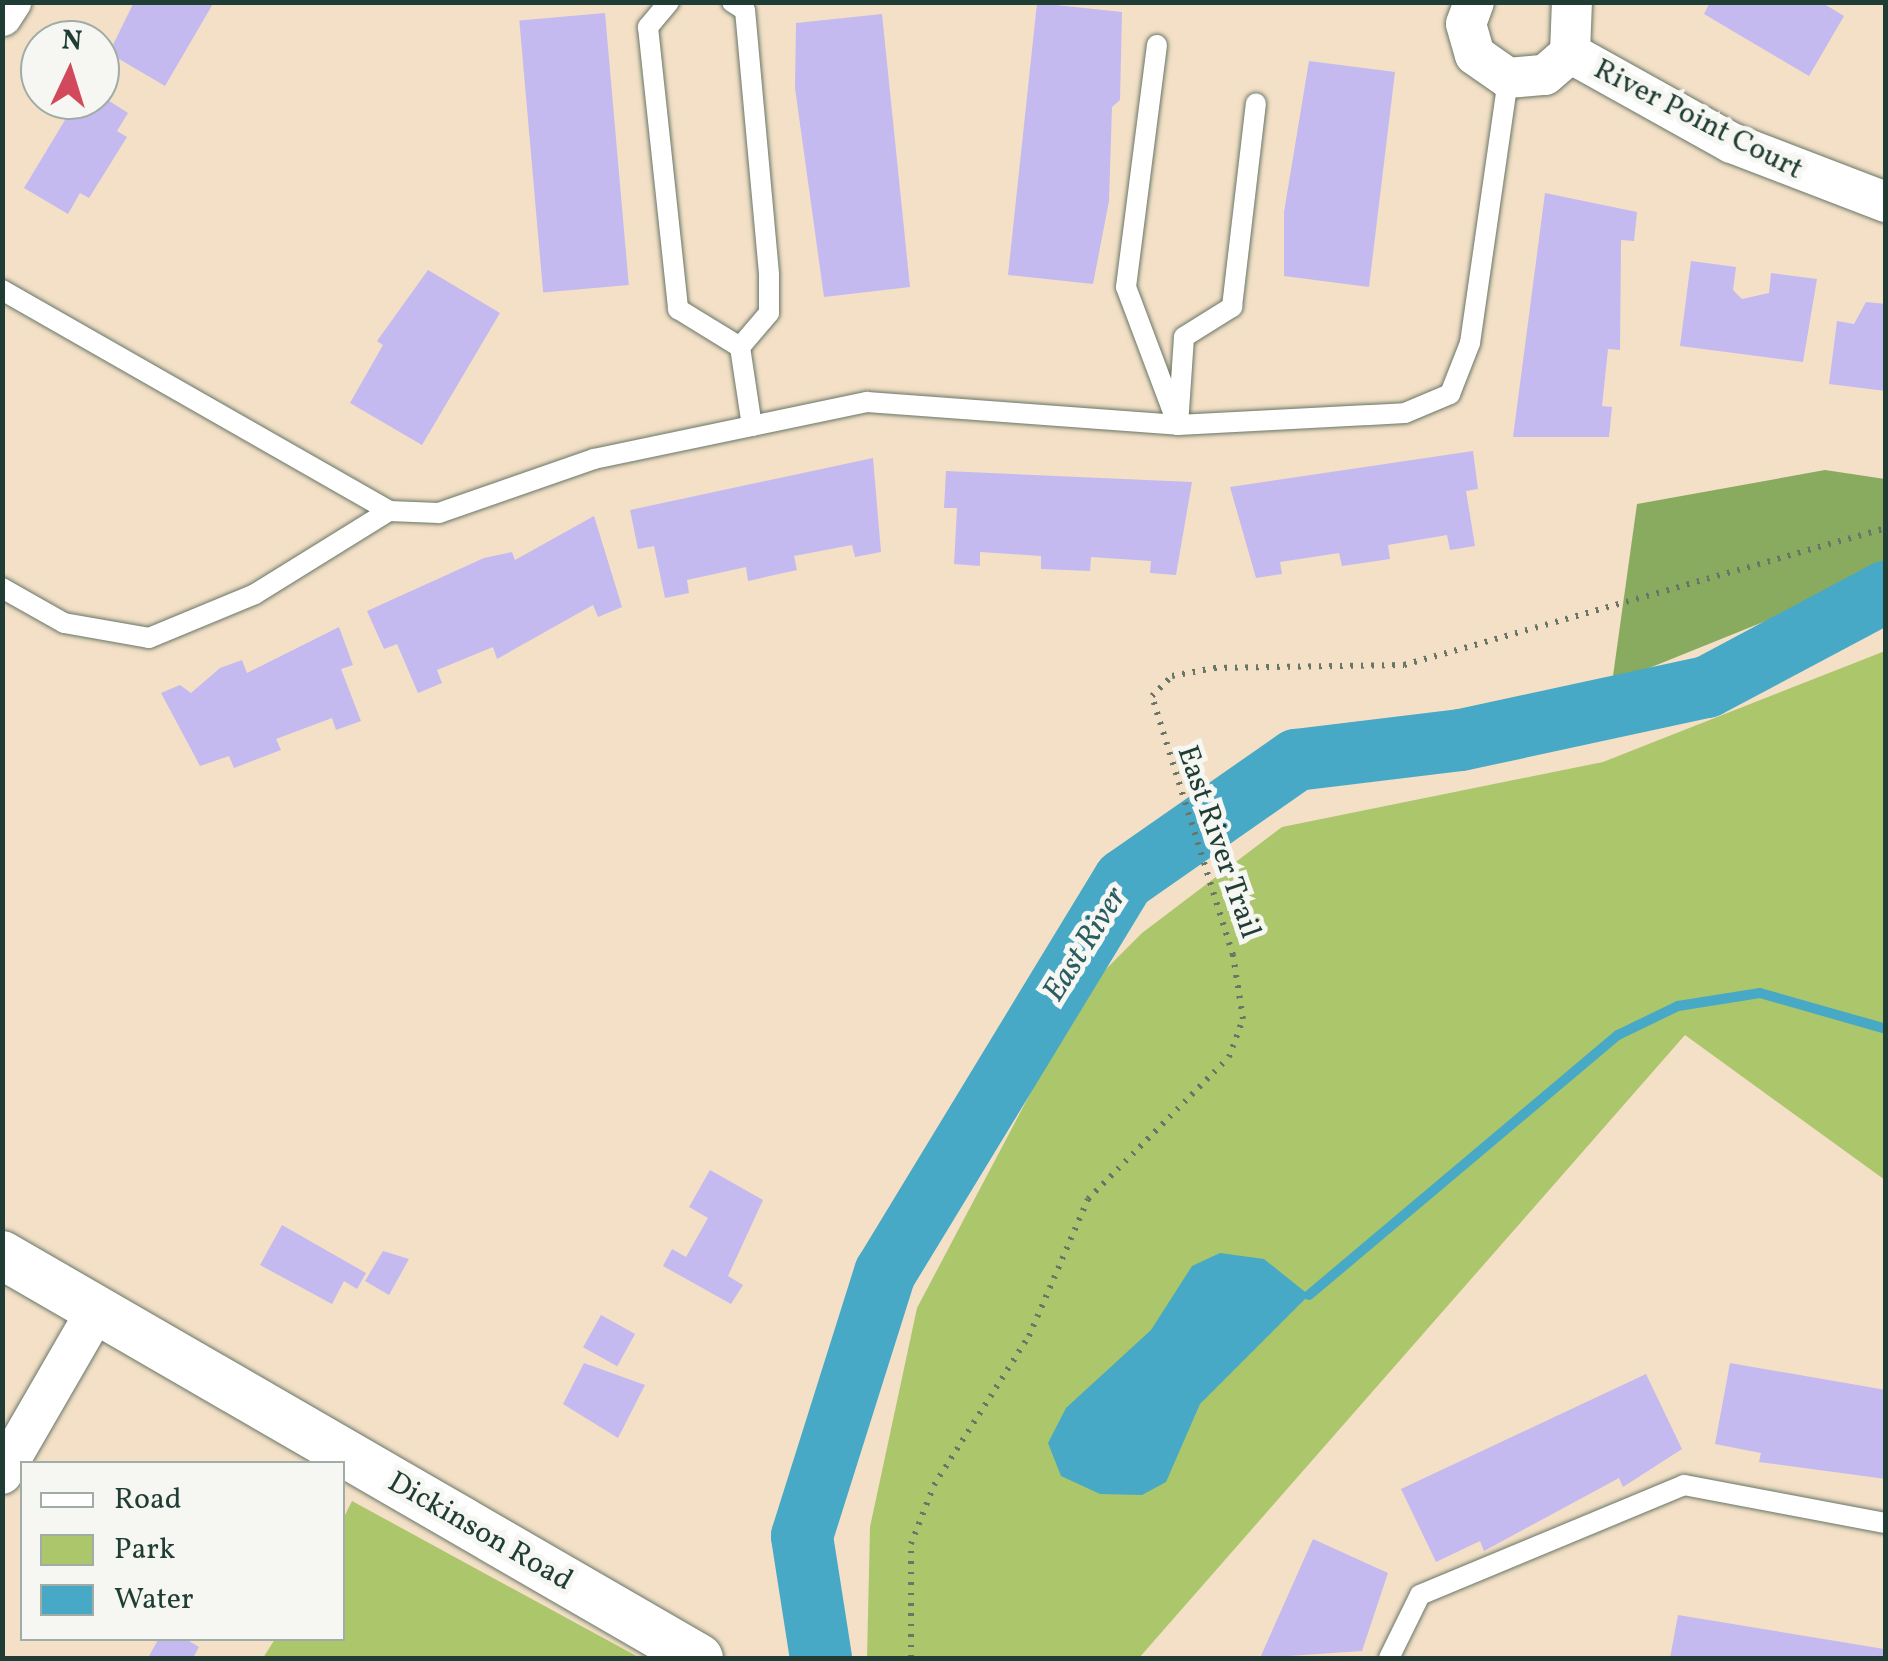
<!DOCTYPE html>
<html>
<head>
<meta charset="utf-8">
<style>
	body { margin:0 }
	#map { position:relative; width:1888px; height:1661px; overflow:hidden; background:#f3e0c7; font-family:Vollkorn,serif }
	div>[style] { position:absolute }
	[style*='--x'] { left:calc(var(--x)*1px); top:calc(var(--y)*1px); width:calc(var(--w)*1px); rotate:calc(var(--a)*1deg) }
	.green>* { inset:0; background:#acc66c }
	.forest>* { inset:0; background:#89ab60 }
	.water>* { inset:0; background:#47a9c6 }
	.stream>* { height:10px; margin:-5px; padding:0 5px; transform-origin:5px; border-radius:5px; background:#47a9c6 }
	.river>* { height:62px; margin:-31px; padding:0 31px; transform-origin:31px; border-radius:31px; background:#47a9c6 }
	.building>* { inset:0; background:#c4baef; transform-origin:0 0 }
	.path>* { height:6px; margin-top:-3px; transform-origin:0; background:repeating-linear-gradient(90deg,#697667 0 2.5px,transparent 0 10.5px) }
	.roads { filter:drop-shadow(0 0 2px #697667) drop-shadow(0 0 2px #697667) }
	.service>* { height:20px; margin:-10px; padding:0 10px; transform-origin:10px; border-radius:10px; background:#fff }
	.minor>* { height:40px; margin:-20px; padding:0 20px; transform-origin:20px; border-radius:20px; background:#fff }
	.tertiary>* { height:48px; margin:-24px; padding:0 24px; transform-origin:24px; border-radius:24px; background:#fff }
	span { translate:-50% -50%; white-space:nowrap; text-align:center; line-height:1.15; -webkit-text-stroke:10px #f6f6f2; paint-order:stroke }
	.street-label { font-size:30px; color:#1f3d34 }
	.water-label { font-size:32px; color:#2b5d60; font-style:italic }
	.frame { position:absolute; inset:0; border:5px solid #1f3d34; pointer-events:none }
	.legend { position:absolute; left:20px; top:1461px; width:325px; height:180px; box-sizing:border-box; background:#f6f6f2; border:2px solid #a0aca6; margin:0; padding:12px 18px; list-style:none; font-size:30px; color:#1f3d34 }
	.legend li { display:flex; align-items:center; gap:20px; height:50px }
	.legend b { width:50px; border:2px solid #a0aca6 }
	.north { position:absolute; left:20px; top:20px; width:100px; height:100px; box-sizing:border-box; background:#f6f6f2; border:2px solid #a0aca6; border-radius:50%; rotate:4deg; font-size:28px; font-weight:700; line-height:40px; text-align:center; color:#1f3d34 }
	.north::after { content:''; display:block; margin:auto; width:35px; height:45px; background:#d1495b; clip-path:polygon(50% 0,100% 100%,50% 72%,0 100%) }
</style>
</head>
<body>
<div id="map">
	<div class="green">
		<div style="clip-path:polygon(1885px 651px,1885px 1180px,1685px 1035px,1139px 1658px,867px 1658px,870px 1527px,917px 1308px,1085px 990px,1142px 933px,1282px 827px,1603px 762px)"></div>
		<div style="clip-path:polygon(352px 1501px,640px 1658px,263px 1658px,275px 1639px,342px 1638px,343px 1519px)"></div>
	</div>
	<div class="forest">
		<div style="clip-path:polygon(1825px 470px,1885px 479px,1885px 573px,1612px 683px,1637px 504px)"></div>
	</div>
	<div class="water">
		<div style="clip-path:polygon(1220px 1253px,1264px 1259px,1309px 1295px,1200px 1404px,1166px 1482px,1142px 1495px,1100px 1494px,1061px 1476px,1048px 1443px,1066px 1408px,1151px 1330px,1192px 1266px)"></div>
	</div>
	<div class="stream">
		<div style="--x:1309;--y:1295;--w:404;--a:-40.1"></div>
		<div style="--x:1618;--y:1035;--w:67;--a:-25.8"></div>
		<div style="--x:1678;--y:1006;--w:83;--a:-9"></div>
		<div style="--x:1760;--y:993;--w:131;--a:15.9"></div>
	</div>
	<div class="river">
		<div style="--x:821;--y:1658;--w:123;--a:-98.9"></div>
		<div style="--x:802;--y:1536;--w:276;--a:-72.5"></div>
		<div style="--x:885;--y:1273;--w:460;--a:-58.7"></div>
		<div style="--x:1124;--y:880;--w:210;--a:-34.9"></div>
		<div style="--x:1296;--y:760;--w:166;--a:-6.9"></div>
		<div style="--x:1461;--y:740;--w:252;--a:-12.2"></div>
		<div style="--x:1707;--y:687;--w:203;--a:-28"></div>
	</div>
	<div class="building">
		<div style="clip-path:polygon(134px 2px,214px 2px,165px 86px,109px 53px)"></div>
		<div style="clip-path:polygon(1710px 2px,1821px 2px,1844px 16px,1809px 76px,1704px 14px)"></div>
		<div style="clip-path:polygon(1037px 3px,1122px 12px,1120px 100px,1112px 107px,1109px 201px,1093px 284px,1008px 275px)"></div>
		<div style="left:605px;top:13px;width:273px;height:86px;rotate:85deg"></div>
		<div style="clip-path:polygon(882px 14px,910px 287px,824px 297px,795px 88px,796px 23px)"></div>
		<div style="clip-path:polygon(1309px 61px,1395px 72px,1369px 287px,1284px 276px,1284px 212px)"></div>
		<div style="clip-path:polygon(100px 95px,128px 113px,117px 131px,127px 137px,89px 198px,80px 193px,68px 214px,24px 188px,77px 100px)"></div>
		<div style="clip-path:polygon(1545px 193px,1637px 212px,1634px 241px,1621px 240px,1620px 350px,1608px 349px,1602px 406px,1612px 407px,1609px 437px,1513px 437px)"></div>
		<div style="clip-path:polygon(1691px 261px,1736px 267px,1733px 290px,1742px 299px,1769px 293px,1771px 273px,1817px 279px,1803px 362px,1680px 346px)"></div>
		<div style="clip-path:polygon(428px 270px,500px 313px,422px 445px,350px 403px,383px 345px,377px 341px)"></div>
		<div style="clip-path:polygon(1866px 302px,1886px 304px,1886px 391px,1829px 384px,1837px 321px,1854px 324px)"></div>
		<div style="clip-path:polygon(1473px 451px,1478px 489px,1466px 491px,1475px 546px,1450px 550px,1447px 535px,1388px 545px,1390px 559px,1342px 566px,1339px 553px,1280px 562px,1282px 574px,1256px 578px,1230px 487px)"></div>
		<div style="clip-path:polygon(873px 458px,881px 552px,855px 557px,852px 545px,794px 556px,797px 570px,748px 581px,746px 567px,687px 580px,689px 593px,665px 598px,654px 546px,638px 549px,630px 510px)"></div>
		<div style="clip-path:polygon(946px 471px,1192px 482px,1176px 575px,1150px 573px,1151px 561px,1091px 557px,1090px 571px,1041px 569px,1041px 556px,980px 552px,980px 566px,954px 564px,957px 508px,944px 508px)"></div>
		<div style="clip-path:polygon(594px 516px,622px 607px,598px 617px,593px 605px,497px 659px,493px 647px,437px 670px,442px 683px,418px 693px,397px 644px,384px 649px,367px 611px,484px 558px,512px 552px,515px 560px)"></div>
		<div style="clip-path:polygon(339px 627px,353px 665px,341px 669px,361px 721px,336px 730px,332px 718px,276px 739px,281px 750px,234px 768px,229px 756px,200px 766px,161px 693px,180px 685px,191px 693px,220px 668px,242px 660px,247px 673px)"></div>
		<div style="clip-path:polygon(710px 1170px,763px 1200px,728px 1276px,743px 1285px,731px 1304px,663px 1266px,672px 1249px,686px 1257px,708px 1218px,689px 1207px)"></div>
		<div style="clip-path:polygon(282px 1225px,366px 1273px,357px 1289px,344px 1281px,332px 1304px,260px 1265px)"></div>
		<div style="clip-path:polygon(383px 1251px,409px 1259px,389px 1295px,365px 1281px)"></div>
		<div style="left:601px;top:1315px;width:39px;height:37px;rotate:29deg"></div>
		<div style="clip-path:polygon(584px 1363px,645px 1385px,618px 1438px,563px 1404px)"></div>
		<div style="clip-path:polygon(1730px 1363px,1886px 1390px,1886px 1479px,1759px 1462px,1761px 1453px,1715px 1444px)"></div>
		<div style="clip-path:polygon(1646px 1374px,1682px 1449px,1623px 1487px,1619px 1478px,1484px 1551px,1480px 1541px,1436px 1562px,1401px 1489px)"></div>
		<div style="clip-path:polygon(1313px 1539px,1388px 1573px,1362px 1651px,1260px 1658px)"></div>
		<div style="clip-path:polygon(1678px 1615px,1884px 1649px,1886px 1658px,1670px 1658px)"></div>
		<div style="clip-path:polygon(159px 1638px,184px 1638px,199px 1647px,193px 1658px,148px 1658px)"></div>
	</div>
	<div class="path">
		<div style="--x:911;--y:1658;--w:114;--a:-90"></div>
		<div style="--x:911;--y:1544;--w:63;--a:-68.7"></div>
		<div style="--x:934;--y:1485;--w:177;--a:-57.5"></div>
		<div style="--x:1029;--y:1336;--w:149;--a:-66.7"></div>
		<div style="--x:1088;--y:1199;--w:200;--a:-45.2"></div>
		<div style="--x:1229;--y:1057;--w:40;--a:-69.8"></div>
		<div style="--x:1243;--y:1019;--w:65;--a:-98.9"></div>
		<div style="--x:1233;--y:955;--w:271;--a:-107.4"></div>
		<div style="--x:1152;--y:696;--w:28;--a:-45"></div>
		<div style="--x:1172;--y:676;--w:43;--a:-10.8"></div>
		<div style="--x:1214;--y:668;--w:190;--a:-0.9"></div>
		<div style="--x:1404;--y:665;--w:501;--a:-15.87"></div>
	</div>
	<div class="roads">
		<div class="service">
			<div style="--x:669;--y:2;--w:33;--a:130"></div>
			<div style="--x:648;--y:27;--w:284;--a:83.9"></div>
			<div style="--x:678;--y:309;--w:73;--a:31.5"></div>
			<div style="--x:732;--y:2;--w:15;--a:32"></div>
			<div style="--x:745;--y:10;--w:266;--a:84.8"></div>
			<div style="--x:769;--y:275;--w:38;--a:90"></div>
			<div style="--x:769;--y:313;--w:45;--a:130.5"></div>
			<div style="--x:740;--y:347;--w:80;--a:81.4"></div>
			<div style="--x:1157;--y:45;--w:244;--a:97.3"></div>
			<div style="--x:1126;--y:287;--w:147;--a:69.4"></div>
			<div style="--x:1178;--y:425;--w:88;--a:-86.1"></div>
			<div style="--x:1184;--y:337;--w:57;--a:-32"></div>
			<div style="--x:1232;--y:307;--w:205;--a:-83.3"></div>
			<div style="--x:2;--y:290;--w:446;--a:29.7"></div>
			<div style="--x:389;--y:511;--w:50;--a:2.3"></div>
			<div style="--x:439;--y:513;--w:164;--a:-19.2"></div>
			<div style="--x:594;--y:459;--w:279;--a:-11.8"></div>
			<div style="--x:867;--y:402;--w:312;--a:4.2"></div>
			<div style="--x:1178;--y:425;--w:227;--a:-3"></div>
			<div style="--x:1405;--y:413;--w:49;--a:-22.9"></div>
			<div style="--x:1450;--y:394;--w:55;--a:-68.6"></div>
			<div style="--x:1470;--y:343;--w:268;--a:-81.8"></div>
			<div style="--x:2;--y:588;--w:71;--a:29.4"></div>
			<div style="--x:64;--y:623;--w:86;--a:10"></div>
			<div style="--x:149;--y:638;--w:115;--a:-22.5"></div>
			<div style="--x:255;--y:594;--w:158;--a:-31.8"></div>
			<div style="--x:1389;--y:1658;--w:70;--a:-63.8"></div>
			<div style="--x:1420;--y:1595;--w:286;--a:-22.6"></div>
			<div style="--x:1684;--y:1485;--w:206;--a:10.7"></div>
		</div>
		<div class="minor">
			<div style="--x:1474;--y:2;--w:23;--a:110"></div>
			<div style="--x:1466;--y:24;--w:32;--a:74"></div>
			<div style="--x:1475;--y:55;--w:40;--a:34.9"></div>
			<div style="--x:1508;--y:78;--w:37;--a:-5"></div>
			<div style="--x:1545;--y:75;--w:33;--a:-41"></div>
			<div style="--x:1570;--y:53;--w:51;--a:-87.8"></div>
			<div style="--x:2;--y:16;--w:17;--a:-57"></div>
			<div style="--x:1570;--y:53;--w:185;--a:29.1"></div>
			<div style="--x:1732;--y:143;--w:165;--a:21"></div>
			<div style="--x:2;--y:1474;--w:188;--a:-60"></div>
		</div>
		<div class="tertiary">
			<div style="--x:2;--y:1255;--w:805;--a:30.04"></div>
		</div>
	</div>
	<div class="street-label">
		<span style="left:1698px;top:120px;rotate:27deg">River Point Court</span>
		<span style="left:1218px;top:842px;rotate:71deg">East River Trail</span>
		<span style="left:480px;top:1532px;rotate:30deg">Dickinson Road</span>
	</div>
	<div class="water-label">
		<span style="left:1086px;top:945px;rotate:-58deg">East River</span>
	</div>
	<div class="frame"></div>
	<ul class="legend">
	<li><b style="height:12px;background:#fff"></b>Road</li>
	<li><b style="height:28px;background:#acc66c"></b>Park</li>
	<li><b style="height:28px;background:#47a9c6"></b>Water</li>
	</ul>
	<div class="north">N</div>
</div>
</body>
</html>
